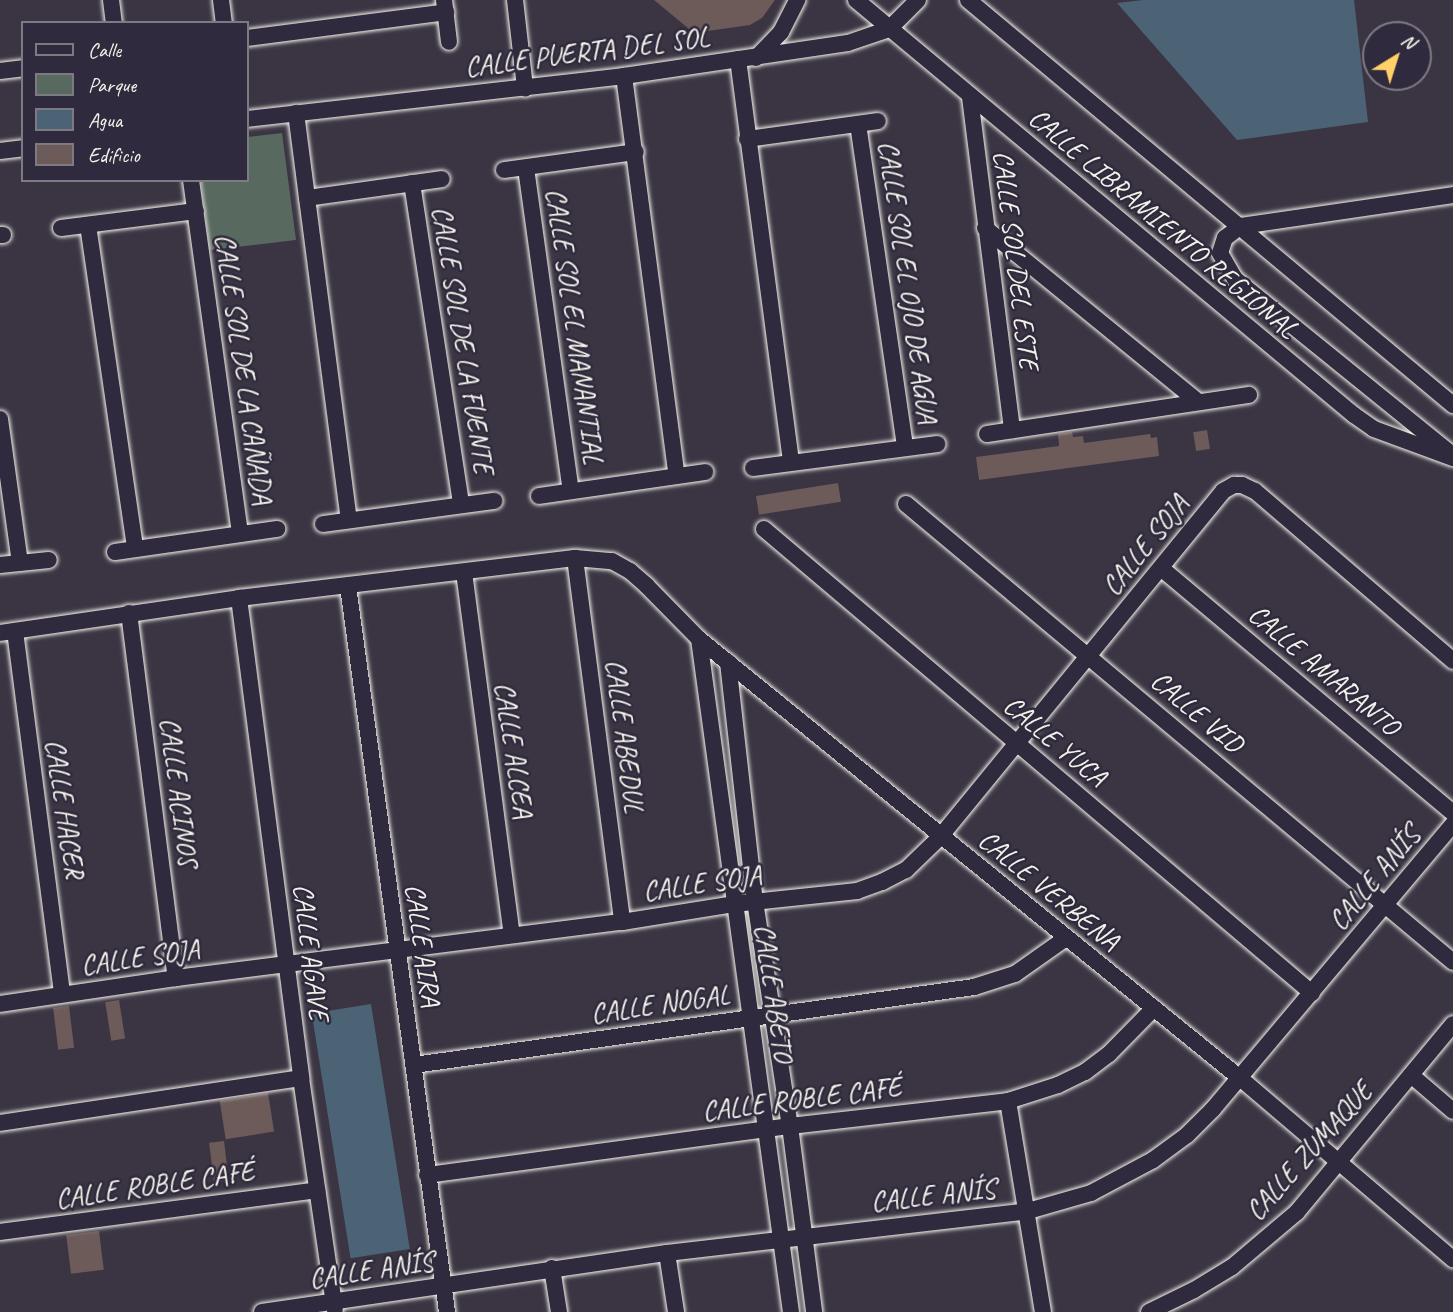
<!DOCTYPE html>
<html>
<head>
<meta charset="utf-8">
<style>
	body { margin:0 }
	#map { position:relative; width:1453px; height:1312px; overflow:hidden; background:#3b3443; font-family:Caveat,sans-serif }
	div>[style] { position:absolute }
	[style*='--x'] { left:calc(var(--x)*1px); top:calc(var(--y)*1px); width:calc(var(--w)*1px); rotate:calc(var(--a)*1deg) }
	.green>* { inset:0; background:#586960 }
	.water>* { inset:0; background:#4c6376; transform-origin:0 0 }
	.building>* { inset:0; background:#6c5b59; transform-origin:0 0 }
	.roads { filter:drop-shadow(0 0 2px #f4f1e8) drop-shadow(0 0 2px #f4f1e8) }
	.minor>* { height:16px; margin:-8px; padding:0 8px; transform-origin:8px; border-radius:8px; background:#2f2a3d }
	span { translate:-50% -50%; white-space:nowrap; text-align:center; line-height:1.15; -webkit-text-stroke:5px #2f2a3d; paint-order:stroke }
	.street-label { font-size:28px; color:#f4f1e8 }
	.legend { position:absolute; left:21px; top:21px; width:228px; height:161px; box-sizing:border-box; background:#2f2a3d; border:2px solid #7e7a81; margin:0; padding:9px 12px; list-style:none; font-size:21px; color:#f4f1e8 }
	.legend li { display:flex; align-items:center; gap:14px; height:35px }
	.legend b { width:35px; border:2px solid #7e7a81 }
	.north { position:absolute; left:1362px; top:21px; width:70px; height:70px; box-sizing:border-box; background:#2f2a3d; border:2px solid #7e7a81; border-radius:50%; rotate:38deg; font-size:19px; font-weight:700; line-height:28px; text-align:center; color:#f4f1e8 }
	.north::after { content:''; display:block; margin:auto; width:24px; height:32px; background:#ffd166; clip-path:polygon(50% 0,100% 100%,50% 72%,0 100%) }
</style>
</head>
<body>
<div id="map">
	<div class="green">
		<div style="clip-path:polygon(282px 133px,296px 240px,210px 250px,201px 180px,247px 180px,247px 137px)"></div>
	</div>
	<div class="water">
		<div style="clip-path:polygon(1143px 0,1354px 0,1368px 122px,1237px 140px,1117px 3px)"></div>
		<div style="left:371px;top:1004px;width:248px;height:60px;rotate:81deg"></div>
	</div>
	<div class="building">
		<div style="clip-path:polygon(654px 0,775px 0,762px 18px,750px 25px,694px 33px)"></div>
		<div style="left:1207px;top:430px;width:19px;height:14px;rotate:81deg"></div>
		<div style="clip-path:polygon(1072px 432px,1073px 437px,1083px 436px,1084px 443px,1150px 434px,1151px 438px,1157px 437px,1159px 456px,979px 480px,976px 457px,1059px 446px,1058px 434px)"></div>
		<div style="left:838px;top:483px;width:19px;height:83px;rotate:81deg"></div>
		<div style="left:119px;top:1000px;width:39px;height:14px;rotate:81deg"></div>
		<div style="left:69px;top:1006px;width:42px;height:16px;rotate:83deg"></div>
		<div style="left:268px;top:1093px;width:39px;height:49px;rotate:81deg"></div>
		<div style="left:224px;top:1141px;width:40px;height:15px;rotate:83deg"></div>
		<div style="left:99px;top:1231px;width:39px;height:33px;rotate:83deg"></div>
	</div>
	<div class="roads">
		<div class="minor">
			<div style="--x:111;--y:0;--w:23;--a:83"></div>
			<div style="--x:221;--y:0;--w:23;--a:83"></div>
			<div style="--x:444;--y:0;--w:42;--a:83.2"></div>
			<div style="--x:515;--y:0;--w:89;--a:83.5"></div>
			<div style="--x:856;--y:0;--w:648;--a:39.81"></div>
			<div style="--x:1354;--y:415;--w:24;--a:35"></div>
			<div style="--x:1374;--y:429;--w:84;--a:20.2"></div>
			<div style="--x:968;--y:0;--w:632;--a:39.86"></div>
			<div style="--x:247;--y:38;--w:201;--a:-7.4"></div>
			<div style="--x:756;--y:58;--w:36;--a:-46"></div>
			<div style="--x:781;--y:32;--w:36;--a:-63"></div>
			<div style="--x:738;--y:59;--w:405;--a:82.5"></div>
			<div style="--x:0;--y:71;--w:23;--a:-7"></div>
			<div style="--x:624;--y:76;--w:403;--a:82.5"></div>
			<div style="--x:970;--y:97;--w:336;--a:82.8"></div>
			<div style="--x:296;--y:113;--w:409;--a:82.6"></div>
			<div style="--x:247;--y:119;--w:379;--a:-6.5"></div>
			<div style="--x:624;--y:76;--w:226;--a:-8.4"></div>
			<div style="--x:848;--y:43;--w:43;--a:-18.9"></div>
			<div style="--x:889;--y:29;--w:41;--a:-45"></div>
			<div style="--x:858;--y:124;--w:326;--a:81.7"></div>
			<div style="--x:747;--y:139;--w:132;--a:-7.8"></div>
			<div style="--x:0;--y:151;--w:23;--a:-7"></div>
			<div style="--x:526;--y:168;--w:326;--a:82.1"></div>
			<div style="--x:504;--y:170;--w:133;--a:-7.8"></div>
			<div style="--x:191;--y:180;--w:357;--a:82.1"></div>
			<div style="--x:412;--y:183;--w:325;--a:81.3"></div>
			<div style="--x:307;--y:198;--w:136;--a:-8"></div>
			<div style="--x:88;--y:225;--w:326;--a:81.7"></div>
			<div style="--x:61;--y:228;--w:136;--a:-7.2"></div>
			<div style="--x:985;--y:228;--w:275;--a:39.2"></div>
			<div style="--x:0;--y:235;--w:3;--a:0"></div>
			<div style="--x:0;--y:419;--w:145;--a:82.1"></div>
			<div style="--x:987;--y:434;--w:265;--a:-8.5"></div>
			<div style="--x:1450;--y:453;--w:277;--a:-141"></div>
			<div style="--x:1235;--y:279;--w:30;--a:-120"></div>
			<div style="--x:1220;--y:253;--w:16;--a:-72"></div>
			<div style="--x:1225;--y:238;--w:20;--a:-37"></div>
			<div style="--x:1241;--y:226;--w:214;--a:-8.3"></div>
			<div style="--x:753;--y:468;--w:186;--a:-7.4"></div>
			<div style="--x:539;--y:496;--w:168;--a:-8.2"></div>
			<div style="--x:906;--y:504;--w:713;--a:39.94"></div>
			<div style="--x:323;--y:524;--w:173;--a:-7.7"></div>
			<div style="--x:764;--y:529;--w:718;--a:40.26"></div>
			<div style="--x:115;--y:552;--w:164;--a:-8.1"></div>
			<div style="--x:575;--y:558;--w:367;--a:82.6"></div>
			<div style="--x:0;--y:565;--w:49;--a:-5.8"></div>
			<div style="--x:1161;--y:568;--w:381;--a:40"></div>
			<div style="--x:464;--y:572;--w:366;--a:82.5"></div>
			<div style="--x:348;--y:586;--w:733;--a:82.23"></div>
			<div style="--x:239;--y:598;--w:484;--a:82.6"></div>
			<div style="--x:301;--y:1078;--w:234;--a:81.7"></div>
			<div style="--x:129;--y:613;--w:368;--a:82.7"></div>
			<div style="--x:15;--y:631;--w:366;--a:82.6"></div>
			<div style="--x:0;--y:633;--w:242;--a:-8.3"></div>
			<div style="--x:239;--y:598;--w:338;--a:-6.8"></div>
			<div style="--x:575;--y:558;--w:37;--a:5"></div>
			<div style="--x:612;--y:561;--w:21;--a:29"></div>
			<div style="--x:630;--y:571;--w:23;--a:41"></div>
			<div style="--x:647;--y:586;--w:74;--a:45.5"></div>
			<div style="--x:699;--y:639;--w:697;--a:39.06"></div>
			<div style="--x:1240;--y:1078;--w:280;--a:40.4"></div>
			<div style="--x:699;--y:639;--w:679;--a:82.22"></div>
			<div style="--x:728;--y:662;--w:241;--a:83.6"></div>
			<div style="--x:755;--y:901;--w:228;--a:81.2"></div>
			<div style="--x:790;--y:1126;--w:188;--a:82.6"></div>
			<div style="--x:0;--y:1004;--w:178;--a:-8.4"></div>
			<div style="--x:176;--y:978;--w:450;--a:-7.2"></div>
			<div style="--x:622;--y:922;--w:113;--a:-9.1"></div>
			<div style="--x:734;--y:904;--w:124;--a:-6"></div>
			<div style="--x:857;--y:891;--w:27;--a:-20"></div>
			<div style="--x:882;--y:882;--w:27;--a:-27"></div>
			<div style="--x:906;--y:870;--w:47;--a:-44.1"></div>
			<div style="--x:940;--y:837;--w:447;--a:-50.7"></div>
			<div style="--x:1223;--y:491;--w:13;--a:-29"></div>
			<div style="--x:1234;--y:485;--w:8;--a:0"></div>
			<div style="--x:1242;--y:485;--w:14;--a:25"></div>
			<div style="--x:1255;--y:491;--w:261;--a:40.6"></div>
			<div style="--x:414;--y:1065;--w:565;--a:-7.93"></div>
			<div style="--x:974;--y:987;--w:43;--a:-17.6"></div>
			<div style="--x:1015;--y:974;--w:62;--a:-35.2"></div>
			<div style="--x:1411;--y:1075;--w:55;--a:40.6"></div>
			<div style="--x:1008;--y:1101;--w:214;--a:80.6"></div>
			<div style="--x:0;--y:1123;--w:304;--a:-8.5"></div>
			<div style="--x:427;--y:1175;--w:366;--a:-7.7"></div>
			<div style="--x:790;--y:1126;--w:219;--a:-6.5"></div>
			<div style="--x:1008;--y:1101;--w:52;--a:-17.7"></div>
			<div style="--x:1058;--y:1085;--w:30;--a:-26"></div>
			<div style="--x:1085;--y:1072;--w:30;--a:-37"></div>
			<div style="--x:1109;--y:1054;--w:64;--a:-45.6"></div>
			<div style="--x:0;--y:1232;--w:320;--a:-7.5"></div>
			<div style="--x:667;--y:1253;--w:60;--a:81.3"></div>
			<div style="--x:552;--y:1268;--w:45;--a:81"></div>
			<div style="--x:262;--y:1312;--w:409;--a:-8.3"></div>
			<div style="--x:667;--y:1253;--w:363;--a:-6.6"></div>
			<div style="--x:1028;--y:1211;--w:66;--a:-15.9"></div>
			<div style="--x:1091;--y:1193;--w:70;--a:-28"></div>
			<div style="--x:1153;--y:1160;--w:42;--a:-36.3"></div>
			<div style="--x:1187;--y:1135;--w:37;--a:-45"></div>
			<div style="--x:1213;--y:1109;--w:373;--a:-49.9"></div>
			<div style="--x:1149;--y:1312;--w:50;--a:-26.1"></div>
			<div style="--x:1194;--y:1290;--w:44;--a:-31.2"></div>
			<div style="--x:1232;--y:1267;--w:85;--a:-40.2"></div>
			<div style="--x:1297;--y:1212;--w:244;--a:-50.3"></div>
		</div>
	</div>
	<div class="street-label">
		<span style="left:587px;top:52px;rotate:-7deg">CALLE PUERTA DEL SOL</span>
		<span style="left:1163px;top:223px;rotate:40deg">CALLE LIBRAMIENTO REGIONAL</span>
		<span style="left:1016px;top:260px;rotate:83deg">CALLE SOL DEL ESTE</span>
		<span style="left:908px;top:282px;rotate:82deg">CALLE SOL EL OJO DE AGUA</span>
		<span style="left:575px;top:326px;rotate:82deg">CALLE SOL EL MANANTIAL</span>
		<span style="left:463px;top:340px;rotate:81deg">CALLE SOL DE LA FUENTE</span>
		<span style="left:244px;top:369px;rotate:82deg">CALLE SOL DE LA CAÑADA</span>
		<span style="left:1145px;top:545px;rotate:-51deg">CALLE SOJA</span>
		<span style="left:1324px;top:670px;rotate:40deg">CALLE AMARANTO</span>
		<span style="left:1197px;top:712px;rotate:40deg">CALLE VID</span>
		<span style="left:625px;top:736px;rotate:83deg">CALLE ABEDUL</span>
		<span style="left:1055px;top:741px;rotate:40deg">CALLE YUCA</span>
		<span style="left:514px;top:750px;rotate:82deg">CALLE ALCEA</span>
		<span style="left:179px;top:792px;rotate:83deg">CALLE ACINOS</span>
		<span style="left:65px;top:809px;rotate:82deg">CALLE HACER</span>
		<span style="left:1374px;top:878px;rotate:-50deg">CALLE ANÍS</span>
		<span style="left:702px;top:883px;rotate:-8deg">CALLE SOJA</span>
		<span style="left:1049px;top:890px;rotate:39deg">CALLE VERBENA</span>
		<span style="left:423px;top:945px;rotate:82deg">CALLE AIRA</span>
		<span style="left:311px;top:952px;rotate:83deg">CALLE AGAVE</span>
		<span style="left:140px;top:957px;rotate:-8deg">CALLE SOJA</span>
		<span style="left:774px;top:993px;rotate:82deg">CALLE ABETO</span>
		<span style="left:660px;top:1004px;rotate:-8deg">CALLE NOGAL</span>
		<span style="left:802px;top:1099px;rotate:-7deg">CALLE ROBLE CAFÉ</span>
		<span style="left:1309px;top:1151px;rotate:-48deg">CALLE ZUMAQUE</span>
		<span style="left:155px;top:1185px;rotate:-8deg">CALLE ROBLE CAFÉ</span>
		<span style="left:933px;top:1195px;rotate:-6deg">CALLE ANÍS</span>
		<span style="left:371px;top:1270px;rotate:-8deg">CALLE ANÍS</span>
	</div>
	<ul class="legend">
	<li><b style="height:9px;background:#2f2a3d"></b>Calle</li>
	<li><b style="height:19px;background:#586960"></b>Parque</li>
	<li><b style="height:19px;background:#4c6376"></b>Agua</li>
	<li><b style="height:19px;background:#6c5b59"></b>Edificio</li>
	</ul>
	<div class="north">N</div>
</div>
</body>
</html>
